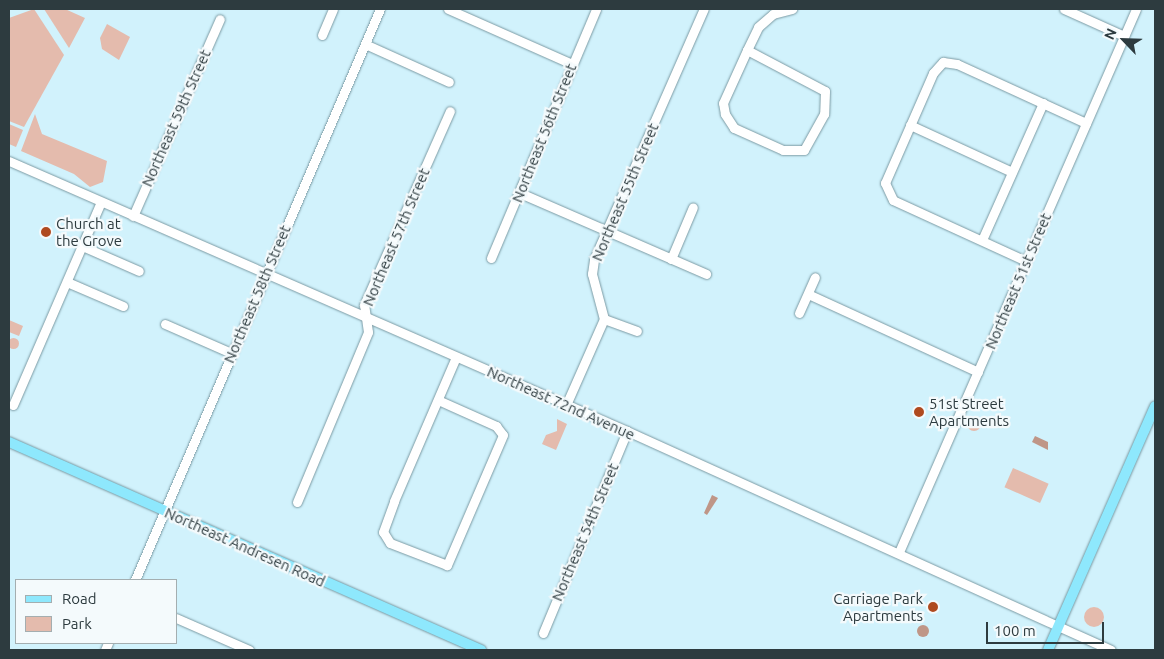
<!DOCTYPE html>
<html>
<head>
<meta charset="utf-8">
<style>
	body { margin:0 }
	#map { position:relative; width:1164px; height:659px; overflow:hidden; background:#d1f2fc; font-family:Ubuntu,sans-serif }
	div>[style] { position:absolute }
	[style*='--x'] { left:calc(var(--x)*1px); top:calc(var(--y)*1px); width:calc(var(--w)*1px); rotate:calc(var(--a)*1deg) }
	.green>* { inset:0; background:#e4bbad; transform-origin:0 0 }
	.round { border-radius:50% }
	.water>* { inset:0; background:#bf9687 }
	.roads { filter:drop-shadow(0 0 1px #7b9aa3) drop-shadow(0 0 1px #7b9aa3) }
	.minor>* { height:9px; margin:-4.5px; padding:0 4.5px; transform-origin:4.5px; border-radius:4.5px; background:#fff }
	.major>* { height:10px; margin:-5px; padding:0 5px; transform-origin:5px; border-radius:5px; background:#8ee8fd }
	.dots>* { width:14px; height:14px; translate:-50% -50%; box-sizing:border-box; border:2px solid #f4fafc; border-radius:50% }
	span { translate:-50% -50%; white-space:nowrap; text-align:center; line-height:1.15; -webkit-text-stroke:4.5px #f4fafc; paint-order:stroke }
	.street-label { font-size:15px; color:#2d3b3f }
	.poi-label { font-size:15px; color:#2d3b3f }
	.left { translate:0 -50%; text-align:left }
	.right { translate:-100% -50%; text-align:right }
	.frame { position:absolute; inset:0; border:10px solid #2d3b3f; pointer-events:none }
	.legend { position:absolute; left:15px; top:579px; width:162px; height:65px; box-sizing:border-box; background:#f4fafc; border:1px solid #a4aeb0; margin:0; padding:6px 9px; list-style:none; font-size:15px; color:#2d3b3f }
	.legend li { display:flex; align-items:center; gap:10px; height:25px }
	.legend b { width:25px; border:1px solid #a4aeb0 }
	.north { position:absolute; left:1099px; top:15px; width:50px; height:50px; -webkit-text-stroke:4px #f4fafc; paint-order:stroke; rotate:294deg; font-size:14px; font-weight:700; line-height:20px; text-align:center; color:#2d3b3f }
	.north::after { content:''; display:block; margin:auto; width:18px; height:22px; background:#2d3b3f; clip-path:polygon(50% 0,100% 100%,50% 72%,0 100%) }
	.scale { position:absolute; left:986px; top:622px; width:118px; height:22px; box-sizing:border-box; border:2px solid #2d3b3f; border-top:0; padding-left:6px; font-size:15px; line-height:18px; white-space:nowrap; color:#2d3b3f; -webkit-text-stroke:4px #f4fafc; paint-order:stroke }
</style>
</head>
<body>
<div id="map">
	<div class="green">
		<div style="clip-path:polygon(34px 9px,64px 55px,24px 127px,9px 121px,9px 18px)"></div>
		<div style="clip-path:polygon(44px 9px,65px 9px,85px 18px,69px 48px)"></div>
		<div style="clip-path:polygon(107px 24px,130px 37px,119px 60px,102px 49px,100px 38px)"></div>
		<div style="clip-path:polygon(35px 114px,42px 134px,107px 161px,103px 182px,90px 187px,74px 174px,21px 151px)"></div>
		<div style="clip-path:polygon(9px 124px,23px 130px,16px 147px,9px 144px)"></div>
		<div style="clip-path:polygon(9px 320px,23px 326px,19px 336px,9px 332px)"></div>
		<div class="round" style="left:7.5px;top:337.5px;width:11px;height:11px"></div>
		<div class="round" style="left:967px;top:417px;width:14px;height:14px"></div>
		<div style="clip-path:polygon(557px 419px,567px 424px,556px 450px,542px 444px,546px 435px,557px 431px)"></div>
		<div style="left:1013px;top:468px;width:39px;height:21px;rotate:24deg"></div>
		<div class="round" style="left:1084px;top:607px;width:20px;height:20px"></div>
	</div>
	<div class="water">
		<div style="clip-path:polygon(1035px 436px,1048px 442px,1048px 450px,1032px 442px)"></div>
		<div style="clip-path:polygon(712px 495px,718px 498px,707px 515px,704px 513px)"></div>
		<div class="round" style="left:917px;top:625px;width:12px;height:12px"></div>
	</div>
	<div class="roads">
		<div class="minor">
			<div style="--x:448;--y:9;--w:136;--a:23.9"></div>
			<div style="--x:1064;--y:9;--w:66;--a:24.2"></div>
			<div style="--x:322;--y:35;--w:28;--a:-67"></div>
			<div style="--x:365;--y:44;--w:92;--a:24.3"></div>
			<div style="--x:747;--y:50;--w:88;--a:27.7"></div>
			<div style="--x:825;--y:91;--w:23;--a:92"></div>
			<div style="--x:824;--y:114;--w:41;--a:119.1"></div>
			<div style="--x:804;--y:150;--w:21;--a:180"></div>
			<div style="--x:783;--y:150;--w:54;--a:-155.8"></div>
			<div style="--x:734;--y:128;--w:17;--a:-123"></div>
			<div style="--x:725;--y:114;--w:11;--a:-100"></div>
			<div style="--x:723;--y:103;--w:58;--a:-65.6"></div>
			<div style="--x:747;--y:50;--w:25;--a:-64"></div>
			<div style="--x:758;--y:27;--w:20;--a:-41"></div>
			<div style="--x:773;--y:14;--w:20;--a:-15"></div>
			<div style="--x:910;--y:125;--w:112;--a:24.7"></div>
			<div style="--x:9;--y:161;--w:674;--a:23.6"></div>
			<div style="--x:627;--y:431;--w:531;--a:24.35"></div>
			<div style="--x:520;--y:193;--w:203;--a:23.5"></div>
			<div style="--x:133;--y:216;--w:215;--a:-66.2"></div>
			<div style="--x:982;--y:240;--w:150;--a:-66"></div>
			<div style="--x:82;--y:246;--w:62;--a:23.7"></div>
			<div style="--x:491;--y:258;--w:270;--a:-67.1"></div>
			<div style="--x:671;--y:259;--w:56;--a:-67.1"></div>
			<div style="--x:1026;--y:261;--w:146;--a:-155.4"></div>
			<div style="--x:893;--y:200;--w:19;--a:-115"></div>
			<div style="--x:885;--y:183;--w:120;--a:-66.4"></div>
			<div style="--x:933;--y:73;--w:15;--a:-48"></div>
			<div style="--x:943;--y:62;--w:14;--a:8"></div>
			<div style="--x:957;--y:64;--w:142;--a:24.6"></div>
			<div style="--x:67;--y:282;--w:61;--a:23.2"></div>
			<div style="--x:808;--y:294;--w:187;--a:24.6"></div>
			<div style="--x:799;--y:313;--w:39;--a:-66"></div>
			<div style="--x:604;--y:319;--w:35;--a:20"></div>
			<div style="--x:165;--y:324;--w:72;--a:23.7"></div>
			<div style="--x:438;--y:400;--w:64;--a:24.1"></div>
			<div style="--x:496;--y:426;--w:11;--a:52"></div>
			<div style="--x:503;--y:435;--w:142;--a:113.3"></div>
			<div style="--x:447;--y:565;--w:61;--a:-158.9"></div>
			<div style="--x:390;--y:543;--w:13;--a:-122"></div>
			<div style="--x:383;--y:532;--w:33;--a:-70"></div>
			<div style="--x:394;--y:501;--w:157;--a:-66.7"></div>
			<div style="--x:13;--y:405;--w:221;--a:-66.6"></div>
			<div style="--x:566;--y:405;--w:94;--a:-66.2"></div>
			<div style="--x:604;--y:319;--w:47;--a:-104.9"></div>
			<div style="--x:592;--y:274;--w:15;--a:-82"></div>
			<div style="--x:594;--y:259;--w:273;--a:-66.3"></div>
			<div style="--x:297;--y:502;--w:184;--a:-67.3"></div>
			<div style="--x:368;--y:332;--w:27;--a:-98"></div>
			<div style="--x:364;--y:305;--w:212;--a:-66.1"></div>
			<div style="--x:899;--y:552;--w:592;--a:-66.42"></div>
			<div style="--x:135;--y:580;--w:621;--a:-66.78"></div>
			<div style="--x:176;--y:618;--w:80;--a:23.7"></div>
			<div style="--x:543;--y:633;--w:219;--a:-67.4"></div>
			<div style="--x:105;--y:650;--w:8;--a:-67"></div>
		</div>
		<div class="major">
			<div style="--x:9;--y:442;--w:516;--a:23.78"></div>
			<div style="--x:1048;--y:650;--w:266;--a:-66.3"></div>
		</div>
	</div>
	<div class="dots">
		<div style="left:46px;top:232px;background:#af4a1f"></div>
		<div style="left:919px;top:412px;background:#af4a1f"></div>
		<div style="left:933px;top:607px;background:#af4a1f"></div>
	</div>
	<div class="street-label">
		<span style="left:176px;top:118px;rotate:-66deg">Northeast 59th Street</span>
		<span style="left:544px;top:133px;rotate:-68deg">Northeast 56th Street</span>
		<span style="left:625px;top:192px;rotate:-67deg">Northeast 55th Street</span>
		<span style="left:396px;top:237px;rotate:-67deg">Northeast 57th Street</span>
		<span style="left:1018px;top:281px;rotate:-67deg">Northeast 51st Street</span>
		<span style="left:257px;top:294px;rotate:-67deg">Northeast 58th Street</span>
		<span style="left:561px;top:403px;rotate:24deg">Northeast 72nd Avenue</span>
		<span style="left:585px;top:532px;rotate:-67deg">Northeast 54th Street</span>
		<span style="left:245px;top:547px;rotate:24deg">Northeast Andresen Road</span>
	</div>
	<div class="poi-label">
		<span class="left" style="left:56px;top:232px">Church at<br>the Grove</span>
		<span class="left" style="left:929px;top:412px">51st Street<br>Apartments</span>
		<span class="right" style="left:923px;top:607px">Carriage Park<br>Apartments</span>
	</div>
	<div class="frame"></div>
	<ul class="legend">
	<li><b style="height:6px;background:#8ee8fd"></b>Road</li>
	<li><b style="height:14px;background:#e4bbad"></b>Park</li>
	</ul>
	<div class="north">N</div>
	<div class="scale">100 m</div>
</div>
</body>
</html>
